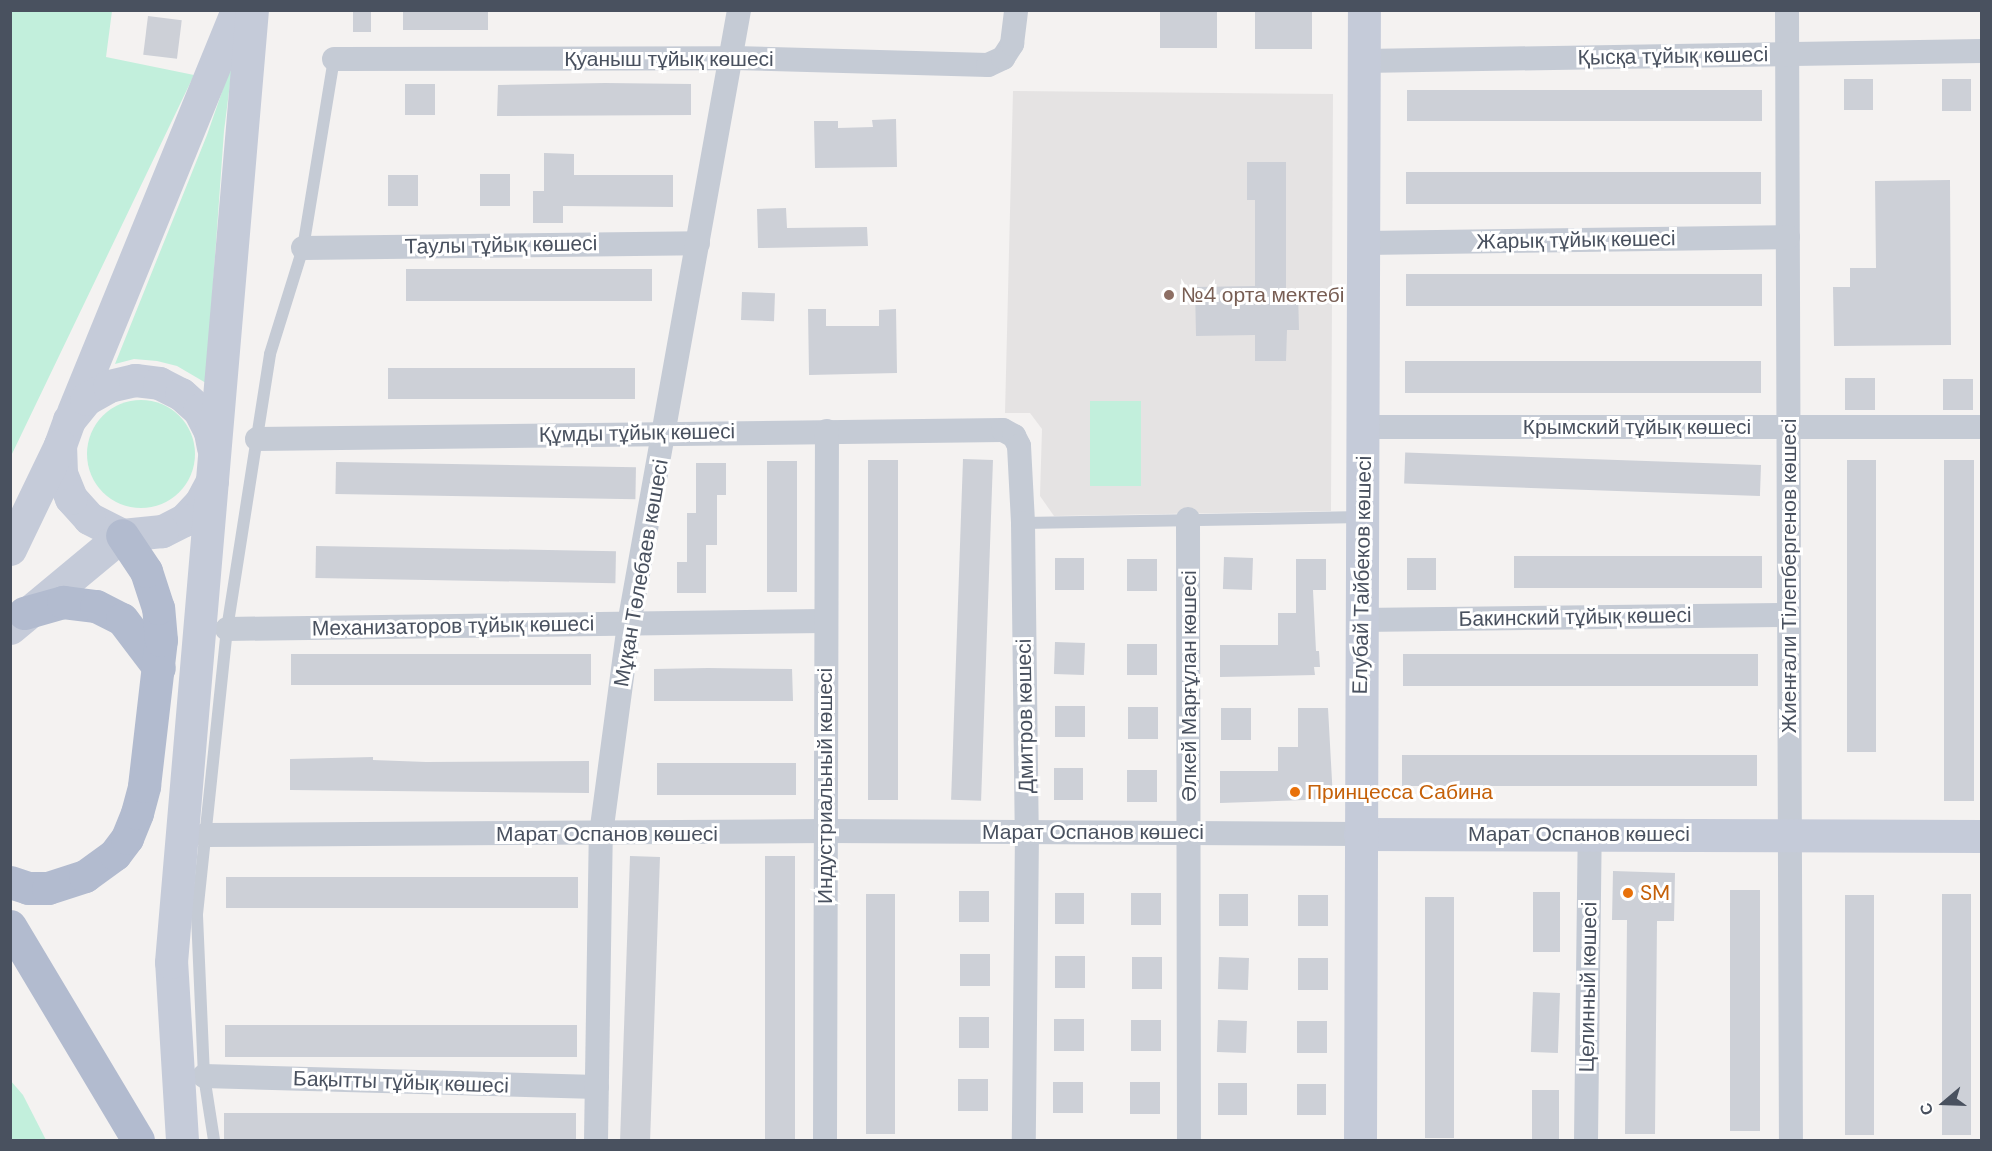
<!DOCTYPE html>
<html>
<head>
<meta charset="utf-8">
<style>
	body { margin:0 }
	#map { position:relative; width:1992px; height:1151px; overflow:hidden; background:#f4f2f1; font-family:"DM Sans",sans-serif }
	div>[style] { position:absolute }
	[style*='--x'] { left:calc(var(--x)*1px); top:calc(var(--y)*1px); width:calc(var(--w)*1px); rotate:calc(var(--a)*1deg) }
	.education>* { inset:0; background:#e5e3e3 }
	.green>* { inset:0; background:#c2efdc; transform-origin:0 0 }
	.round { border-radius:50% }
	.building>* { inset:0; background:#cdd0d7; transform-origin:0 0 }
	.lane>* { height:12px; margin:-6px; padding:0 6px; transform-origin:6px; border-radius:6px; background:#c5cbd5 }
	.street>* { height:24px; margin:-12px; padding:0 12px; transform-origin:12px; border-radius:12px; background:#c5cbd5 }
	.secondary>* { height:33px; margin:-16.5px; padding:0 16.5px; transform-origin:16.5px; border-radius:16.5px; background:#c5cbd9 }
	.primary>* { height:33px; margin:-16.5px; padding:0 16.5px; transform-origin:16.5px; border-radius:16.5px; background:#b2bbcf }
	.dots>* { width:16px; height:16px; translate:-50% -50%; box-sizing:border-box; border:3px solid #fff; border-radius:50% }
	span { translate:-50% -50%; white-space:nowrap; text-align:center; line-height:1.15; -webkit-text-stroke:6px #fff; paint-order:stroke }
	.street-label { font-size:21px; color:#49515f }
	.education-label { font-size:21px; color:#785e54 }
	.left { translate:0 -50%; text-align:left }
	.food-label { font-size:21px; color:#c56008 }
	.frame { position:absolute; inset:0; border:12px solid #49515f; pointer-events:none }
	.north { position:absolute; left:1914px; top:1073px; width:60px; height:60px; -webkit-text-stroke:4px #fff; paint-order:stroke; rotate:251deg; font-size:16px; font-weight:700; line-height:24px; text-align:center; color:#49515f }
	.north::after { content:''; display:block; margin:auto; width:21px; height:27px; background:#49515f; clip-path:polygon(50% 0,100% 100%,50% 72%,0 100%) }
</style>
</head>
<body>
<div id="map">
	<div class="education">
		<div style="clip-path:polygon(1013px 91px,1333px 94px,1331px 511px,1054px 516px,1040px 496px,1042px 429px,1030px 413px,1005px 413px)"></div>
	</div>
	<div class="green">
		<div style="clip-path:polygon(11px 11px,112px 11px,106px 57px,194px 75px,11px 456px)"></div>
		<div style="clip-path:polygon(233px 60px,224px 131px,206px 383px,177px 366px,157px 361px,134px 359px,115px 364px,207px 135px)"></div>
		<div class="round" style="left:87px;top:400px;width:108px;height:108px"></div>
		<div style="left:1090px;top:401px;width:51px;height:85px"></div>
		<div style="clip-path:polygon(10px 1080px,23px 1095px,46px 1140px,11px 1140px)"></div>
	</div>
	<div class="building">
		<div style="left:353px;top:10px;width:18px;height:22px"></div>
		<div style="left:403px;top:10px;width:85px;height:20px"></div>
		<div style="left:1160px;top:10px;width:57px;height:38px"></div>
		<div style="left:1255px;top:10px;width:57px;height:39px"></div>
		<div style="left:148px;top:16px;width:34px;height:39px;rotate:7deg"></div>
		<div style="left:1844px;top:79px;width:29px;height:31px"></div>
		<div style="left:1942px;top:79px;width:29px;height:32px"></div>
		<div style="clip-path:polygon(605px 83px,691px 84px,691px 115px,497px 116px,498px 85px)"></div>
		<div style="left:405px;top:84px;width:30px;height:31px"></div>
		<div style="left:1762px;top:90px;width:31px;height:355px;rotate:90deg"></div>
		<div style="clip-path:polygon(896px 119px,897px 167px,815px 168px,814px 121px,838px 121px,838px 128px,873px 127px,872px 120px)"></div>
		<div style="clip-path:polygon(544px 153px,574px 154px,574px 175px,673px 175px,673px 207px,563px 206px,563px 223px,533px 223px,533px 191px,544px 191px)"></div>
		<div style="clip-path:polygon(1247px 162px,1286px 162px,1286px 292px,1298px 292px,1299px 330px,1287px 330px,1286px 361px,1255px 361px,1255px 335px,1196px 336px,1195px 287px,1255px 286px,1255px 200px,1247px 200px)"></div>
		<div style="left:1761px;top:172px;width:32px;height:355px;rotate:90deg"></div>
		<div style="left:480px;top:174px;width:30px;height:32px"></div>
		<div style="left:388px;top:175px;width:30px;height:31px"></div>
		<div style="clip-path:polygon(1950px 180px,1951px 345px,1834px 346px,1833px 287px,1850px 287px,1850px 268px,1876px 268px,1875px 181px)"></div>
		<div style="clip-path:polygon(786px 208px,787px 228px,867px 227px,868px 246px,758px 248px,757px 209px)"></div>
		<div style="left:406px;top:269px;width:246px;height:32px"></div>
		<div style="left:1762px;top:274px;width:32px;height:356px;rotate:90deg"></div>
		<div style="left:742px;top:292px;width:33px;height:28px;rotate:2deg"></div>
		<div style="clip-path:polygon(808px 309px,826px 309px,826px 326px,879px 326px,879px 310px,896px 309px,897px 373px,809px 375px)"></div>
		<div style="left:1761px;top:361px;width:32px;height:356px;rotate:90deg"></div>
		<div style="left:388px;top:368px;width:247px;height:31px"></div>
		<div style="left:1845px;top:378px;width:30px;height:32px"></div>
		<div style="left:1943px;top:379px;width:30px;height:31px"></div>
		<div style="left:963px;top:459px;width:30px;height:341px;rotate:2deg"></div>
		<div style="left:868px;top:460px;width:30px;height:340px"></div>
		<div style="left:1847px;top:460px;width:29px;height:292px"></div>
		<div style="left:1944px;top:460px;width:30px;height:341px"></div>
		<div style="left:767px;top:461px;width:30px;height:131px"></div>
		<div style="left:336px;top:462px;width:300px;height:32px;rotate:1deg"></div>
		<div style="clip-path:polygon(696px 463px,726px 463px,726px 495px,717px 495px,717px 545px,706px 545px,706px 593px,677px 593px,677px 562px,687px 562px,687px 513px,696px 513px)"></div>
		<div style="left:1761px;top:465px;width:31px;height:356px;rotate:92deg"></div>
		<div style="left:316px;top:546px;width:300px;height:32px;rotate:1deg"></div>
		<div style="left:1514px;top:556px;width:248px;height:32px"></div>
		<div style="left:1224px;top:557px;width:29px;height:32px;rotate:2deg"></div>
		<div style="left:1055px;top:558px;width:29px;height:32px"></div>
		<div style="left:1407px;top:558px;width:29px;height:32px"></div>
		<div style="left:1127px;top:559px;width:30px;height:32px"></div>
		<div style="clip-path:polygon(1296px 559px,1326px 559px,1326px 590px,1313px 590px,1316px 651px,1319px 651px,1320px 667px,1314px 667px,1315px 675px,1220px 677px,1220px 645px,1278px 645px,1278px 613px,1296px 613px)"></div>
		<div style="left:1055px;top:642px;width:30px;height:32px;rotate:2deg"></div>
		<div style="left:1127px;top:644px;width:30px;height:31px"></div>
		<div style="left:291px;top:654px;width:300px;height:31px"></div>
		<div style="left:1758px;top:654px;width:32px;height:355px;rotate:90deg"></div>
		<div style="clip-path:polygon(708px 668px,792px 669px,793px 701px,654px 701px,654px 669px)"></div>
		<div style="left:1055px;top:706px;width:30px;height:31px"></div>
		<div style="left:1128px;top:707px;width:30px;height:32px"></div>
		<div style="left:1221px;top:708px;width:30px;height:32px"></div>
		<div style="clip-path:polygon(1298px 708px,1328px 708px,1333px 799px,1220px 803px,1220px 771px,1278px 771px,1278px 747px,1298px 747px)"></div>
		<div style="left:1757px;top:755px;width:31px;height:355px;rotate:90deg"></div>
		<div style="clip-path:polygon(373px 757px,373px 760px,426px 762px,589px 761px,589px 793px,290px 790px,290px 759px)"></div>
		<div style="left:657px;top:763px;width:139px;height:32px"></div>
		<div style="left:1054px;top:768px;width:29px;height:32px"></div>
		<div style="left:1127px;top:770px;width:30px;height:32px"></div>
		<div style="left:630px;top:856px;width:30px;height:284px;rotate:2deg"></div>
		<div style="left:765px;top:856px;width:30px;height:284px"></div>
		<div style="clip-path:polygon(1613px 871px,1675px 873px,1674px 921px,1657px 921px,1655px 1134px,1625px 1134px,1627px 920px,1612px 920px)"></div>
		<div style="left:226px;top:877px;width:352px;height:31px"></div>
		<div style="left:1730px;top:890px;width:30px;height:241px"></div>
		<div style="left:959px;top:891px;width:30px;height:31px"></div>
		<div style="left:1533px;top:892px;width:27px;height:60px"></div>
		<div style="left:1055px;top:893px;width:29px;height:31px"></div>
		<div style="left:1131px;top:893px;width:30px;height:32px"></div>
		<div style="left:866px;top:894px;width:29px;height:240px"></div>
		<div style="left:1219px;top:894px;width:29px;height:32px"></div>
		<div style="left:1942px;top:894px;width:29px;height:241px"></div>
		<div style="left:1298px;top:895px;width:30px;height:31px"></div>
		<div style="left:1845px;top:895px;width:29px;height:240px"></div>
		<div style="left:1425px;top:897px;width:29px;height:241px"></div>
		<div style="left:960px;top:954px;width:30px;height:32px"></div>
		<div style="left:1055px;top:956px;width:30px;height:32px"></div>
		<div style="left:1132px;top:957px;width:30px;height:32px"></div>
		<div style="left:1219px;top:957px;width:30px;height:32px;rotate:2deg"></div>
		<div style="left:1298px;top:958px;width:30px;height:32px"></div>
		<div style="left:1533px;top:992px;width:27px;height:60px;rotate:2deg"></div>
		<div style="left:959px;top:1017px;width:30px;height:31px"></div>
		<div style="left:1054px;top:1019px;width:30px;height:32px"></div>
		<div style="left:1131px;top:1020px;width:30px;height:31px"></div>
		<div style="left:1218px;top:1020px;width:29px;height:32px;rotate:2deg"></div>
		<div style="left:1297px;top:1021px;width:30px;height:32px"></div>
		<div style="left:225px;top:1025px;width:352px;height:32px"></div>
		<div style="left:958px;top:1079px;width:30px;height:32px"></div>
		<div style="left:1053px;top:1082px;width:30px;height:31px"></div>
		<div style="left:1130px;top:1082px;width:30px;height:32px"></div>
		<div style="left:1218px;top:1083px;width:29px;height:32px"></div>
		<div style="left:1297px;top:1084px;width:29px;height:31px"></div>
		<div style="left:1532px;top:1090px;width:27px;height:50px"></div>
		<div style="left:224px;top:1113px;width:352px;height:27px"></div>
	</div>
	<div class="lane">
		<div style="--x:1023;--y:523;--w:339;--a:-1"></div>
		<div style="--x:214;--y:1140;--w:65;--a:-98.9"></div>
		<div style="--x:204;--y:1076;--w:162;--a:-92.5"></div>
		<div style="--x:197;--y:914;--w:287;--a:-84"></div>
		<div style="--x:227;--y:629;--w:278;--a:-81.1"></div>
		<div style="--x:270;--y:354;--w:111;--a:-72.7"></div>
		<div style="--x:303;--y:248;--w:192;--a:-80.7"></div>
	</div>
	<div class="street">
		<div style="--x:1787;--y:10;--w:1130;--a:89.8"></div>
		<div style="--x:334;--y:59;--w:399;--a:-0.1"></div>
		<div style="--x:733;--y:58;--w:255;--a:1.6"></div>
		<div style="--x:988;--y:65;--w:17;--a:-25"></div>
		<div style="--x:1003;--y:58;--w:17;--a:-57"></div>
		<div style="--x:1012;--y:44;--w:34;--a:-83"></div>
		<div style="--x:1364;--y:61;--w:618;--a:-0.93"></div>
		<div style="--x:1365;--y:243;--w:423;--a:-0.8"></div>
		<div style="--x:303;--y:248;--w:395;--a:-0.7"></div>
		<div style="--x:1364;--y:427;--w:618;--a:0"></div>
		<div style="--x:257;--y:439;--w:746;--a:-0.69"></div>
		<div style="--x:1003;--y:430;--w:13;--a:29"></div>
		<div style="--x:1014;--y:436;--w:11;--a:63"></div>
		<div style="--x:1019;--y:446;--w:77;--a:87"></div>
		<div style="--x:1023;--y:523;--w:309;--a:89.3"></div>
		<div style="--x:1027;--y:832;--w:308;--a:90.6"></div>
		<div style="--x:1188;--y:519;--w:621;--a:89.91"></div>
		<div style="--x:1361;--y:620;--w:428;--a:-0.7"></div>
		<div style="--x:227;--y:629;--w:597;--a:-0.77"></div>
		<div style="--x:205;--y:835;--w:621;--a:-0.37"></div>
		<div style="--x:826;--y:831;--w:534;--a:0.32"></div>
		<div style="--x:204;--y:1076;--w:393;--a:1.6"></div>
		<div style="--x:596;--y:1140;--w:306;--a:-89.1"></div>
		<div style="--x:601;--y:834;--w:212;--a:-82.4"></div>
		<div style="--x:629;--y:624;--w:624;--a:-79.84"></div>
		<div style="--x:825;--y:1140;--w:709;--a:-89.84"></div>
		<div style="--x:1586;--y:1140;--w:306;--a:-89.3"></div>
	</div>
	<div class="secondary">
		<div style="--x:73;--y:412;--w:434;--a:-67.8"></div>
		<div style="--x:212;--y:481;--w:24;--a:118"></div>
		<div style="--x:201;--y:502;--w:25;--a:133"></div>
		<div style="--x:184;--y:520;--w:25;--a:153"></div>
		<div style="--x:162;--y:531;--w:40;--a:174.3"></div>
		<div style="--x:122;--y:535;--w:37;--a:-153"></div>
		<div style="--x:89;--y:518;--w:27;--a:-132"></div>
		<div style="--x:71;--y:498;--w:27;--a:-112"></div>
		<div style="--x:61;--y:473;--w:28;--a:-92"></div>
		<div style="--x:60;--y:445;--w:27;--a:-70"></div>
		<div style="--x:69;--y:420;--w:27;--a:-51"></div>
		<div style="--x:86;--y:399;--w:26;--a:-29"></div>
		<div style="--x:109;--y:386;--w:27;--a:-13"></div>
		<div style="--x:135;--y:380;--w:24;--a:7"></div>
		<div style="--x:159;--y:383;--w:25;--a:27"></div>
		<div style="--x:181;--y:394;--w:24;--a:42"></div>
		<div style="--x:199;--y:410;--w:25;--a:63"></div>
		<div style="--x:210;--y:432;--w:16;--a:79"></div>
		<div style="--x:10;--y:549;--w:115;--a:-64.3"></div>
		<div style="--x:10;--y:628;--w:146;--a:-39.7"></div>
		<div style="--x:1360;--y:834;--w:622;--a:0.18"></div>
		<div style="--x:182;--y:1140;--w:178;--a:-93.5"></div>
		<div style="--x:171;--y:962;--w:955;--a:-85.14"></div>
		<div style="--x:1360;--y:1140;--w:1130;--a:-89.8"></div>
	</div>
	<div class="primary">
		<div style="--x:24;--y:613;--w:41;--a:-15.8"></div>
		<div style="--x:63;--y:602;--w:33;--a:7"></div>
		<div style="--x:96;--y:606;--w:29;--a:27"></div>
		<div style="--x:122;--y:619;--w:61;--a:52.9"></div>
		<div style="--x:10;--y:882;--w:19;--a:18"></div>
		<div style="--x:28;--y:888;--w:20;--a:0"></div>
		<div style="--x:48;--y:888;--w:39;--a:-18"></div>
		<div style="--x:85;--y:876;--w:37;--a:-36"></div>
		<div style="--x:115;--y:854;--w:20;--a:-53"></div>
		<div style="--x:127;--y:838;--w:27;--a:-68"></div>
		<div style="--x:137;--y:813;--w:28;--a:-75"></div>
		<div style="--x:144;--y:786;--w:147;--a:-83.4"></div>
		<div style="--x:161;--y:640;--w:32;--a:-95"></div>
		<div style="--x:158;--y:608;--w:39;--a:-108"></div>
		<div style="--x:146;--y:571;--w:43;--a:-123.7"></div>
		<div style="--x:10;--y:926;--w:249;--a:59.1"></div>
	</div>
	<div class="dots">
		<div style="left:1169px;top:295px;background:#8d6e63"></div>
		<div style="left:1295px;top:792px;background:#e8710a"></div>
		<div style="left:1628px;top:893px;background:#e8710a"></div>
	</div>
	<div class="street-label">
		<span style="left:1673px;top:56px;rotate:-1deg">Қысқа тұйық көшесі</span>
		<span style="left:669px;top:59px">Қуаныш тұйық көшесі</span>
		<span style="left:1576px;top:240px;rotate:-1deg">Жарық тұйық көшесі</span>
		<span style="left:501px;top:245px;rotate:-1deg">Таулы тұйық көшесі</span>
		<span style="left:1637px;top:427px">Крымский тұйық көшесі</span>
		<span style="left:637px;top:433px;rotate:-1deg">Құмды тұйық көшесі</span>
		<span style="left:641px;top:573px;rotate:-80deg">Мұқан Төлебаев көшесі</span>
		<span style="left:1362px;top:575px;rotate:-89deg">Елубай Тайбеков көшесі</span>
		<span style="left:1789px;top:576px;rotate:-90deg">Жиенғали Тілепбергенов көшесі</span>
		<span style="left:1575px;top:617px;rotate:-1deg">Бакинский тұйық көшесі</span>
		<span style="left:453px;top:626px;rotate:-1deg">Механизаторов тұйық көшесі</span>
		<span style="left:1189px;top:686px;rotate:-90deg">Әлкей Марғұлан көшесі</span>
		<span style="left:1025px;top:716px;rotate:-91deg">Дмитров көшесі</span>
		<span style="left:825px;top:786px;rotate:-90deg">Индустриальный көшесі</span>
		<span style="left:1093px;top:832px">Марат Оспанов көшесі</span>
		<span style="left:607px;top:834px">Марат Оспанов көшесі</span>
		<span style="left:1579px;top:834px">Марат Оспанов көшесі</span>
		<span style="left:1588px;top:987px;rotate:-89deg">Целинный көшесі</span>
		<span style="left:401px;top:1082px;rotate:2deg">Бақытты тұйық көшесі</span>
	</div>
	<div class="education-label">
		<span class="left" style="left:1181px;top:295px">№4 орта мектебі</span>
	</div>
	<div class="food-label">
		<span class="left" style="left:1307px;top:792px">Принцесса Сабина</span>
		<span class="left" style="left:1640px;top:893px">SM</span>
	</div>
	<div class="frame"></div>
	<div class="north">С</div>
</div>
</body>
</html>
